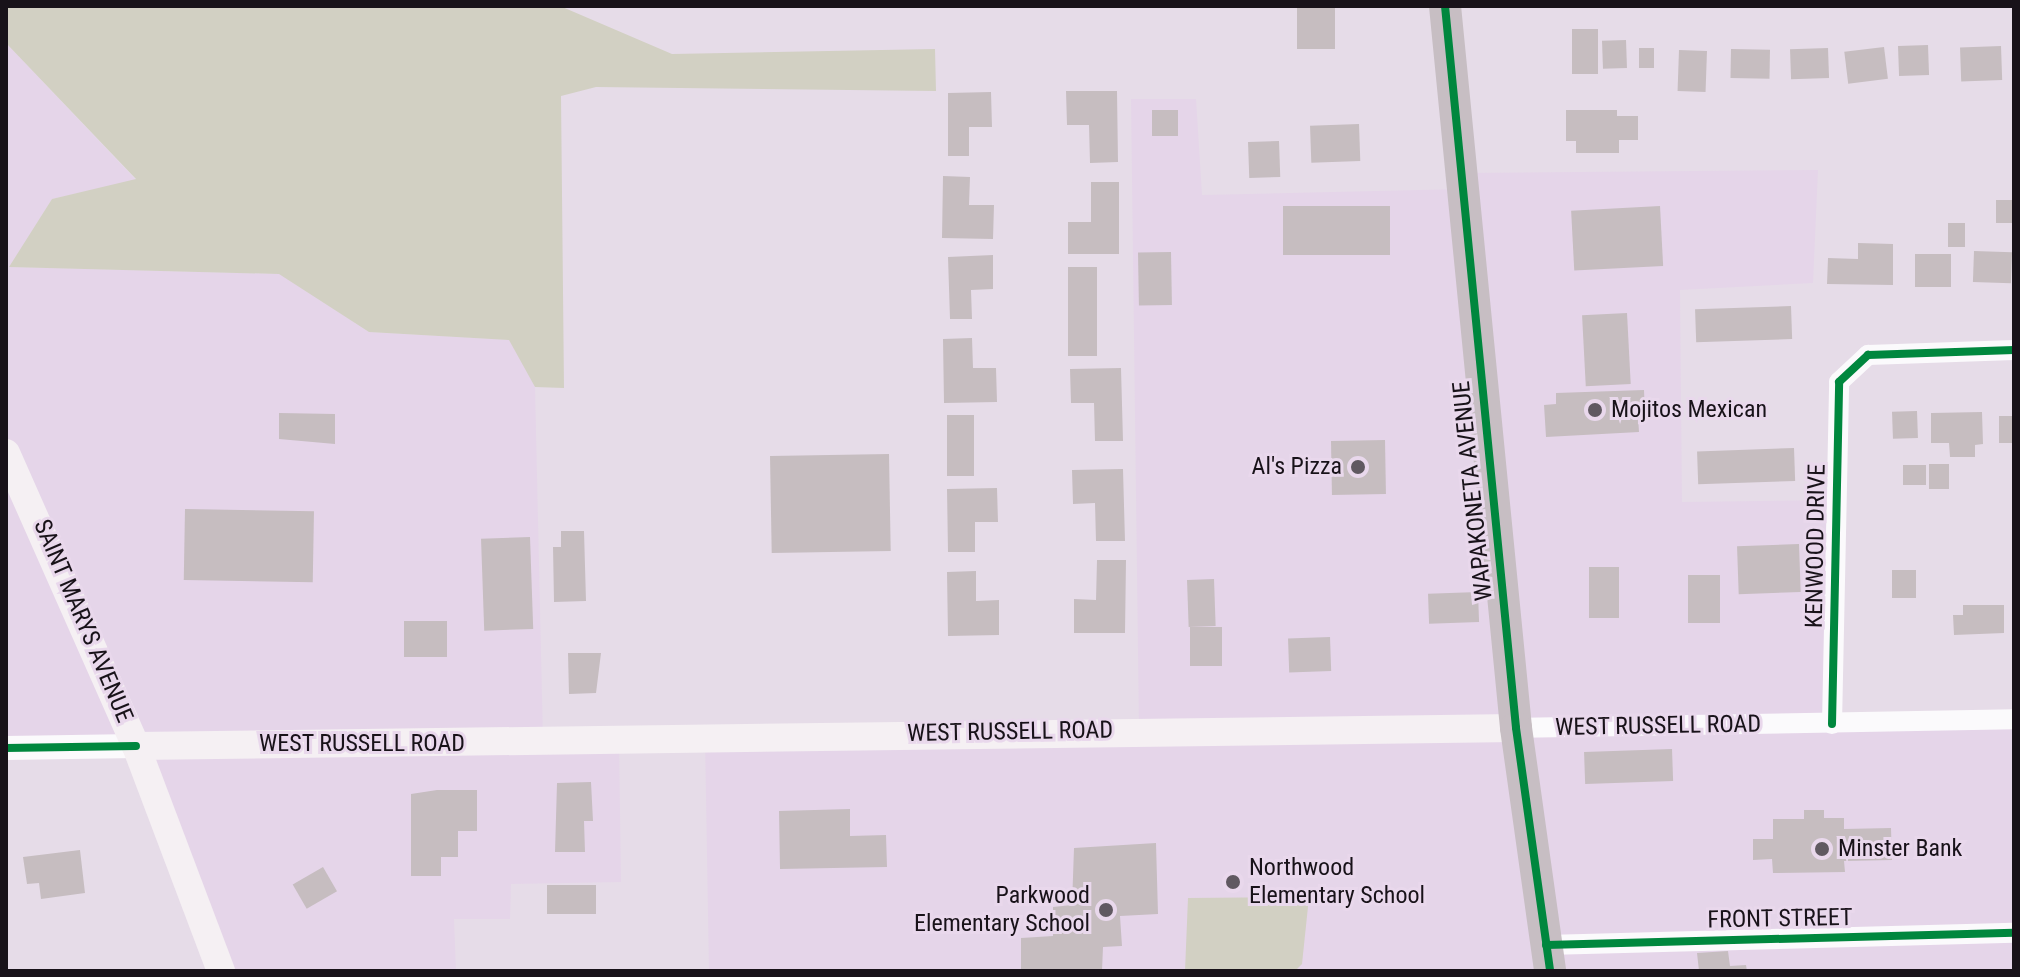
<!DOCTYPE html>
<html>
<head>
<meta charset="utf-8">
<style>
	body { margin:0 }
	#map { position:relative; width:2020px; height:977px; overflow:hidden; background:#e6dce8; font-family:"Roboto Condensed",sans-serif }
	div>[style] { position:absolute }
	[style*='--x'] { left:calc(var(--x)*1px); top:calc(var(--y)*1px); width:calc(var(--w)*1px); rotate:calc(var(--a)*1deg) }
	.built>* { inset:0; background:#e5d5e9 }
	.green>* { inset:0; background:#d2d0c3 }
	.building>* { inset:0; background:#c6bdc0; transform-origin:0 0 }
	.minor>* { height:20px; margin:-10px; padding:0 10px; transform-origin:10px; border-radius:10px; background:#fbfafc }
	.tertiary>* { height:24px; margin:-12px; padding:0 12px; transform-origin:12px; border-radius:12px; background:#fbfafc }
	.secondary>* { height:28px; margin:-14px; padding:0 14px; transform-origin:14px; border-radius:14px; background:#f5f0f3 }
	.primary>* { height:32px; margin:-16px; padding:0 16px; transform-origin:16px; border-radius:16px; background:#c7bec3 }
	.cycleway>* { height:8px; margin:-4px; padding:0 4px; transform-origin:4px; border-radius:4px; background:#00873e }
	.dots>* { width:22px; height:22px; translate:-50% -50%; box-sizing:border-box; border:4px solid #e9d8ec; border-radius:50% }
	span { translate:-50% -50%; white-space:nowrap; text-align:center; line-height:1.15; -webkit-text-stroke:6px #e9d8ec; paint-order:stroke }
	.poi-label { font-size:24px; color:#181219 }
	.left { translate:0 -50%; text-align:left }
	.right { translate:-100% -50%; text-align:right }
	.street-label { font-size:24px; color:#181219 }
	.frame { position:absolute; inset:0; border:8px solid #181219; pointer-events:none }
</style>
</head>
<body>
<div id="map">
	<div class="built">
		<div style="clip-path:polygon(6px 43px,136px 180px,52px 199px,10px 267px,280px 274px,369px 332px,510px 340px,535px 387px,543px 741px,619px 739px,621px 882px,511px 884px,510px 919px,454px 919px,456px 971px,221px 971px,136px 746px,6px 748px)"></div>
		<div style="clip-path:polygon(1131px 99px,1196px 99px,1202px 195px,1463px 189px,1462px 173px,1818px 170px,1813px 283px,1680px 290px,1682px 502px,1837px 500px,1833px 724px,2014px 719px,2014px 971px,709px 971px,705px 737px,1139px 730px)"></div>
	</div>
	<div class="green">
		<div style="clip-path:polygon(6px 6px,560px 6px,672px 54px,935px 49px,936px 91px,596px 87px,561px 96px,564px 388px,535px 387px,509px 340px,369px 332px,279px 274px,9px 267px,52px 199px,136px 179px,6px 43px)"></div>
		<div style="clip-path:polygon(1309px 897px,1302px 964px,1295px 971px,1185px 971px,1188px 898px)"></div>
	</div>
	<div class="building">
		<div style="left:1297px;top:6px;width:38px;height:43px"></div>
		<div style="left:1572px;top:29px;width:26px;height:45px"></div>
		<div style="left:1626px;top:40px;width:28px;height:24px;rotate:88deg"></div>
		<div style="left:1928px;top:45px;width:30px;height:30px;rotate:88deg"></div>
		<div style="left:2001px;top:46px;width:34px;height:41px;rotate:88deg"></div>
		<div style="left:1884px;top:47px;width:32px;height:40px;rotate:83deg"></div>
		<div style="left:1639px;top:48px;width:15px;height:20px"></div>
		<div style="left:1828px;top:48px;width:30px;height:38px;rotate:88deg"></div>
		<div style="left:1731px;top:49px;width:39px;height:29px;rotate:1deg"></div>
		<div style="left:1679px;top:50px;width:28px;height:41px;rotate:2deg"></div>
		<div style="clip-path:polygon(1066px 91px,1117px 91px,1118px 162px,1090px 163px,1089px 125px,1067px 125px)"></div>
		<div style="clip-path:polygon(991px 92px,992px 127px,969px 127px,969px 156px,948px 156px,948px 93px)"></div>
		<div style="left:1152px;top:110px;width:26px;height:26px"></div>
		<div style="clip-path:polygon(1566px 110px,1617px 110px,1617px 116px,1638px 116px,1638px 140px,1619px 140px,1619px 153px,1576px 153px,1576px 141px,1566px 141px)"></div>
		<div style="left:1359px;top:124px;width:37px;height:49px;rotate:88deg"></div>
		<div style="left:1279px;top:141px;width:36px;height:31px;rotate:88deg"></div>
		<div style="clip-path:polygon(943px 176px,970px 177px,969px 205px,994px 205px,993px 239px,942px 238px)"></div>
		<div style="clip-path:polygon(1091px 182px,1119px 182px,1119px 254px,1068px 254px,1068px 222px,1091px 222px)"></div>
		<div style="left:1996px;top:200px;width:18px;height:23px"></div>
		<div style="left:1283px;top:206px;width:107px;height:49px"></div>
		<div style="left:1660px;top:206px;width:60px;height:89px;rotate:87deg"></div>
		<div style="left:1948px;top:223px;width:17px;height:24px"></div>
		<div style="clip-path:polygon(1858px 243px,1893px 244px,1893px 285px,1827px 284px,1828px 258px,1858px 259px)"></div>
		<div style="left:1974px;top:251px;width:38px;height:31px;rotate:2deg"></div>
		<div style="left:1171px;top:252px;width:53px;height:33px;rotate:89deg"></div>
		<div style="left:1915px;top:254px;width:36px;height:33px"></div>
		<div style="clip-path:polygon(993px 255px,993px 289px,971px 290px,972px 319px,950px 319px,948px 257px)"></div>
		<div style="left:1068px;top:267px;width:29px;height:89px"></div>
		<div style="left:1791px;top:306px;width:33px;height:96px;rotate:88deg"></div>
		<div style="left:1627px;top:313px;width:71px;height:45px;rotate:87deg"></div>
		<div style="clip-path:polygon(972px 338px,973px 368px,996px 368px,997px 402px,944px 403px,943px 339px)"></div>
		<div style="clip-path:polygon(1121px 368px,1123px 441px,1095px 441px,1094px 403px,1071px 403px,1070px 369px)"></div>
		<div style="clip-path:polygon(1644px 390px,1645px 415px,1638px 416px,1639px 432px,1546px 437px,1544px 405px,1556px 404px,1556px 393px)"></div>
		<div style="left:1917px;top:411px;width:27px;height:25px;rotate:88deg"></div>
		<div style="clip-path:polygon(1982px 412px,1983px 444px,1975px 445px,1975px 457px,1950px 457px,1949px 443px,1931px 443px,1931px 413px)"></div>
		<div style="clip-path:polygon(279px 413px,335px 414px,335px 444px,279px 439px)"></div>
		<div style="left:947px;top:415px;width:27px;height:61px"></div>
		<div style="left:1999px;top:416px;width:15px;height:27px"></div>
		<div style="left:1385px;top:440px;width:54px;height:54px;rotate:89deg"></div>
		<div style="left:1794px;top:448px;width:33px;height:97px;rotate:88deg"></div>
		<div style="left:889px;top:454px;width:97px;height:119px;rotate:89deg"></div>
		<div style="left:1929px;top:464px;width:20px;height:25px"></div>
		<div style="left:1903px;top:465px;width:23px;height:20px"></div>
		<div style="clip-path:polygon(1123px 469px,1125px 541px,1096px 541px,1095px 503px,1073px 504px,1072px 470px)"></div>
		<div style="clip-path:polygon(997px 488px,998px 522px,975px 522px,975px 552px,948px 552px,947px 489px)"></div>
		<div style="left:185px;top:509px;width:129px;height:71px;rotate:1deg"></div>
		<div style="clip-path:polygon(561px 531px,584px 531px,586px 601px,554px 602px,553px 547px,561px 547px)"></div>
		<div style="left:530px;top:537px;width:92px;height:49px;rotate:88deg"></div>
		<div style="left:1799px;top:544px;width:48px;height:62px;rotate:88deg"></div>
		<div style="clip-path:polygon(1097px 560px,1126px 560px,1125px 633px,1074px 633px,1074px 599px,1096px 600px)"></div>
		<div style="left:1589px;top:567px;width:30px;height:51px"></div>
		<div style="left:1892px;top:570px;width:24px;height:28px"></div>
		<div style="clip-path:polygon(976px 571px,976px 601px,999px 600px,999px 635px,948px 636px,947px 572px)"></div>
		<div style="left:1688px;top:575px;width:32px;height:48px"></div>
		<div style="left:1214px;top:579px;width:47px;height:27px;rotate:88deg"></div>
		<div style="left:1478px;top:592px;width:30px;height:50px;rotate:88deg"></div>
		<div style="clip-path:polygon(1963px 605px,2004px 605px,2004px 633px,1954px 635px,1953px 615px,1963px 615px)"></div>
		<div style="left:447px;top:621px;width:36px;height:43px;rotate:90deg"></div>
		<div style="left:1222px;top:627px;width:39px;height:32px;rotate:90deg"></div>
		<div style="left:1330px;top:637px;width:34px;height:42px;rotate:88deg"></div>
		<div style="clip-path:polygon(568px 653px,601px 653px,596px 693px,569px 694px)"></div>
		<div style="left:1672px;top:749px;width:32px;height:88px;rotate:88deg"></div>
		<div style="clip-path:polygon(591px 782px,593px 821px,584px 821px,585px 852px,555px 852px,557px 783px)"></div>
		<div style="clip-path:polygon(437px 790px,477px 790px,477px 831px,458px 831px,458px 857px,441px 857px,441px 876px,411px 876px,411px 794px)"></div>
		<div style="clip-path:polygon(850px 809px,850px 836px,886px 835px,887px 867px,780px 869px,779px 811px)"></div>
		<div style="clip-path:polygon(1804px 810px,1824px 810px,1824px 818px,1844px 818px,1844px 829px,1891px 828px,1892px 860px,1844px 861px,1845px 872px,1773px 873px,1772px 859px,1753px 860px,1753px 839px,1773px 839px,1773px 819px,1804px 819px)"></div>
		<div style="clip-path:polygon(1156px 843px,1158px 914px,1120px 916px,1122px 946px,1103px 947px,1102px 971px,1021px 971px,1021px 938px,1053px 936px,1053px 907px,1072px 905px,1074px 848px)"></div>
		<div style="clip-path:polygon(80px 850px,85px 893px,41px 899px,39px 883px,27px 884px,23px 857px)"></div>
		<div style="left:323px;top:867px;width:28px;height:35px;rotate:60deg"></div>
		<div style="left:596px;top:885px;width:29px;height:49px;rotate:90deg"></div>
		<div style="clip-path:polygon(1728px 951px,1730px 966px,1746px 965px,1747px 971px,1699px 971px,1697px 953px)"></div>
	</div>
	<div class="minor">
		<div style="--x:1832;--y:724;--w:342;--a:-88.8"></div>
		<div style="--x:1839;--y:382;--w:40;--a:-43"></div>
		<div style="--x:1868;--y:355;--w:146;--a:-2"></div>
		<div style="--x:1516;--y:728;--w:498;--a:-1"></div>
		<div style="--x:1546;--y:945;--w:468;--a:-1.5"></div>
	</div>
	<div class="tertiary">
		<div style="--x:6;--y:748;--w:130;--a:-0.9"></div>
	</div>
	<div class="secondary">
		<div style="--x:6;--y:453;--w:321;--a:66.1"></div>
		<div style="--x:136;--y:746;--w:241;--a:69.3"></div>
		<div style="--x:136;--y:746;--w:1380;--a:-0.75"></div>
	</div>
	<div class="primary">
		<div style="--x:1445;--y:6;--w:725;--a:84.38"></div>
		<div style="--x:1516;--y:728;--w:245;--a:82"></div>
	</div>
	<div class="cycleway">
		<div style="--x:1445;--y:6;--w:725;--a:84.38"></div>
		<div style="--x:1516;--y:728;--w:245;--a:82"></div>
		<div style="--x:1832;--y:724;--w:342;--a:-88.8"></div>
		<div style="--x:1839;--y:382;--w:40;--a:-43"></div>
		<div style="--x:1868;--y:355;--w:146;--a:-2"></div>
		<div style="--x:6;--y:748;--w:130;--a:-0.9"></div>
		<div style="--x:1546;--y:945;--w:468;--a:-1.5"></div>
	</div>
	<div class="dots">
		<div style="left:1595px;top:410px;background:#605961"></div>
		<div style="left:1358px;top:467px;background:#605961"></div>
		<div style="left:1822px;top:849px;background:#605961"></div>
		<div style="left:1233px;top:882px;background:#605961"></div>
		<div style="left:1106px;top:910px;background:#605961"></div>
	</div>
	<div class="poi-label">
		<span class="left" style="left:1611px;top:410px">Mojitos Mexican</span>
		<span class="right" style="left:1342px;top:467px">Al's Pizza</span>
		<span class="left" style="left:1838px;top:849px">Minster Bank</span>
		<span class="left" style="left:1249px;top:882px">Northwood<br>Elementary School</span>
		<span class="right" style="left:1090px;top:910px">Parkwood<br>Elementary School</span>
	</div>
	<div class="street-label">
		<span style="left:1473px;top:491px;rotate:-96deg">WAPAKONETA AVENUE</span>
		<span style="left:1816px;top:546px;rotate:-89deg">KENWOOD DRIVE</span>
		<span style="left:83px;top:621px;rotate:67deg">SAINT MARYS AVENUE</span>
		<span style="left:1658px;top:726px;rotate:-1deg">WEST RUSSELL ROAD</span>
		<span style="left:1010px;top:732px;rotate:-1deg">WEST RUSSELL ROAD</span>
		<span style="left:362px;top:744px">WEST RUSSELL ROAD</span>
		<span style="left:1780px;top:919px;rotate:-1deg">FRONT STREET</span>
	</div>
	<div class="frame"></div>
</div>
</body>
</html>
